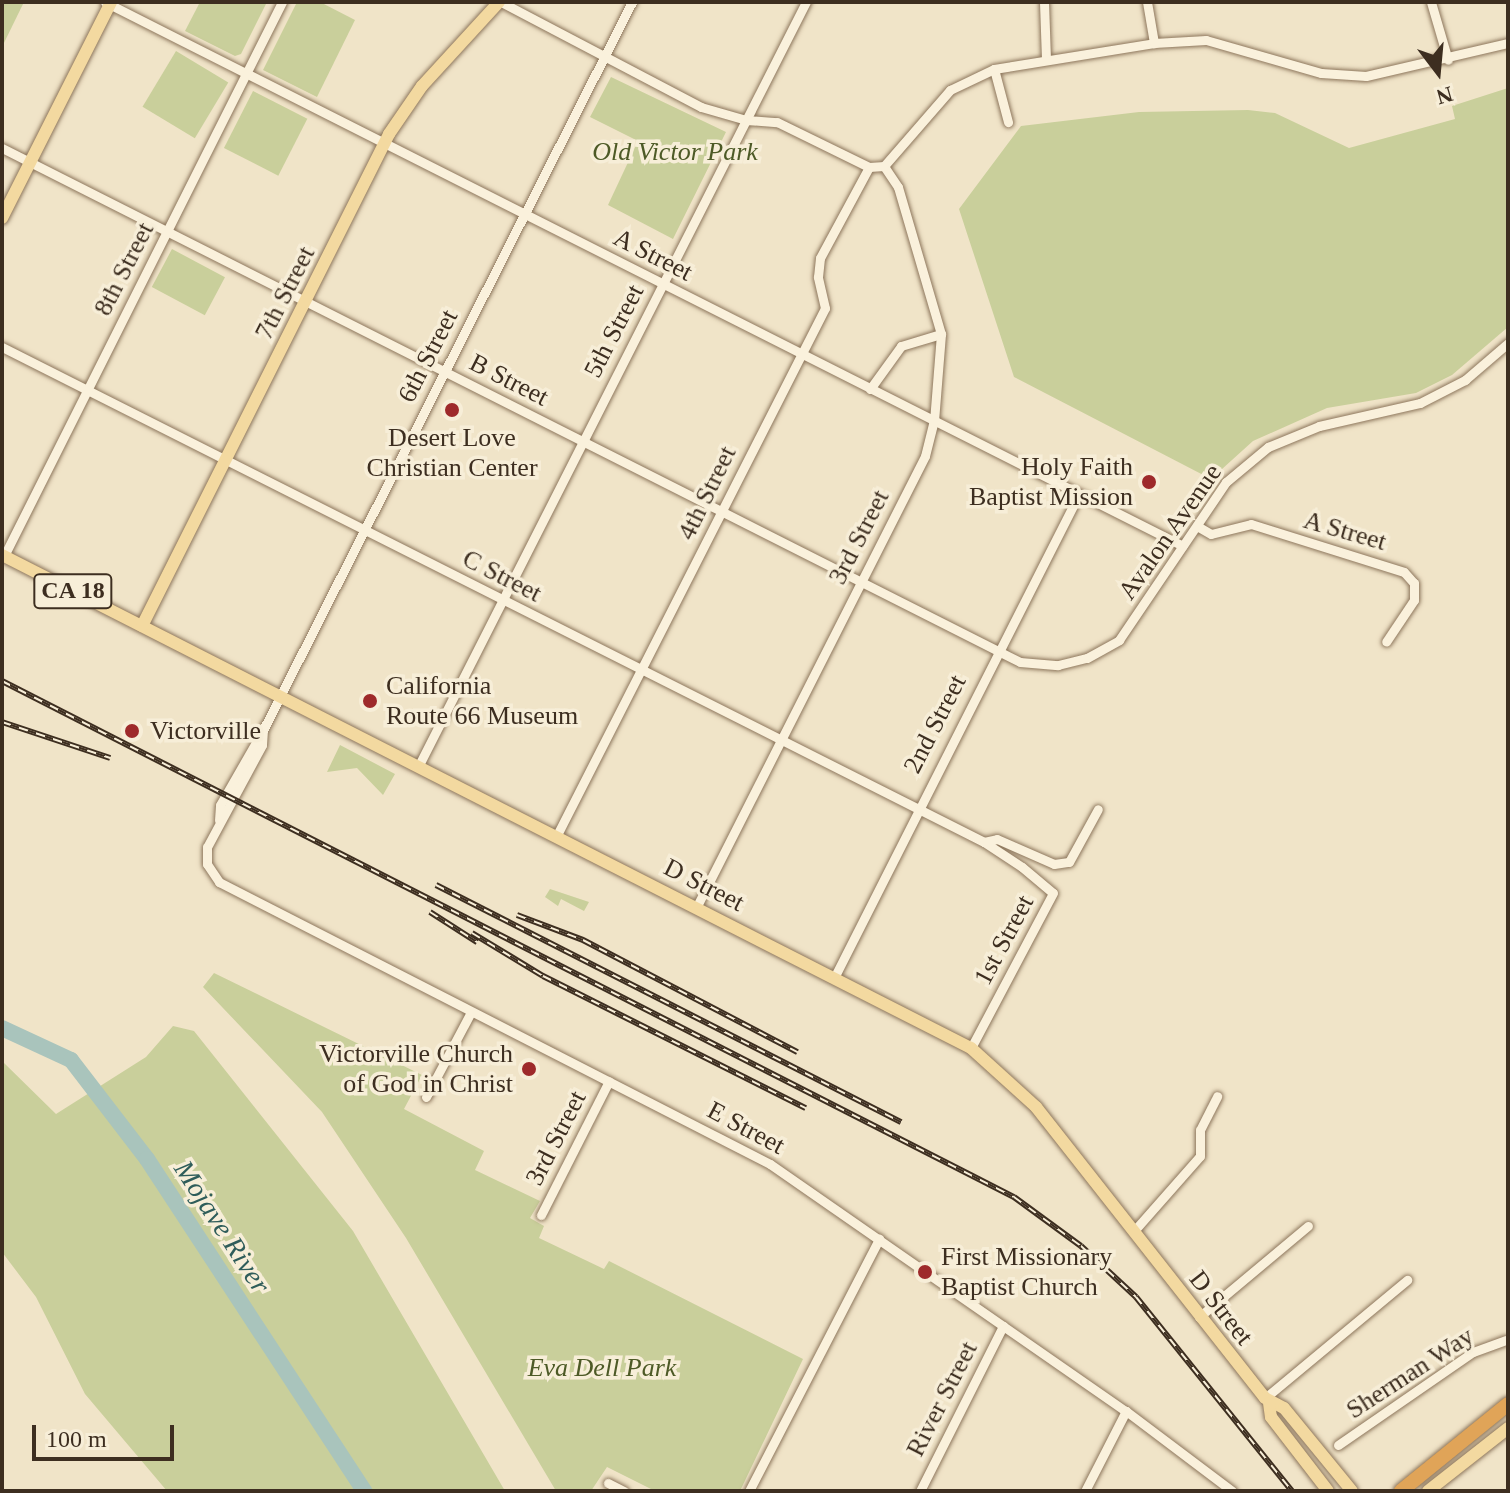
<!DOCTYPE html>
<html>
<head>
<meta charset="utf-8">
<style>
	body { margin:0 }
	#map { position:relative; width:1510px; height:1493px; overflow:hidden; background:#f0e4c8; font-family:Georgia,serif }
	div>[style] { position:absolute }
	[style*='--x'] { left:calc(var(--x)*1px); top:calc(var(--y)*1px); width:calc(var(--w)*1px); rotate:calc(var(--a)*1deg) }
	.green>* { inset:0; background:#c9cf9b; transform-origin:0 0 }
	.river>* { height:16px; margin:-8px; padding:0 8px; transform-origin:8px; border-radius:8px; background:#a9c4bc }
	.roads { filter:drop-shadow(0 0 2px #8d765c) drop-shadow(0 0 2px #8d765c) }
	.minor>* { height:9px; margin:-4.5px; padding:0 4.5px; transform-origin:4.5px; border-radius:4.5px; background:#faf1dc }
	.major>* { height:12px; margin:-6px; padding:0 6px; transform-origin:6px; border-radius:6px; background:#f3d9a0 }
	.highway>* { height:14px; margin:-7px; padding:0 7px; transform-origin:7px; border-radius:7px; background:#e0a458 }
	.rail>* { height:6px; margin-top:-3px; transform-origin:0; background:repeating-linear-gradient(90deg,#f7eed8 0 9px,#3d2e20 0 18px); box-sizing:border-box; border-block:2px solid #3d2e20 }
	.dots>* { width:22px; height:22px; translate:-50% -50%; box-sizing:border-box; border:4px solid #f7eed8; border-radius:50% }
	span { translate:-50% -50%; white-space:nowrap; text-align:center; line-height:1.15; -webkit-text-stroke:7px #f7eed8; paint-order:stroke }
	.shield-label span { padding:2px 6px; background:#f7eed8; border:2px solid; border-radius:6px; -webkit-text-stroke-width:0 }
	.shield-label { font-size:24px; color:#3d2e20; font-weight:700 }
	.park-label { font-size:26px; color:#4d5a26; font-style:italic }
	.street-label { font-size:26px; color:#3d2e20 }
	.poi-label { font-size:26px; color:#3d2e20 }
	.right { translate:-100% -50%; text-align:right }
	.left { translate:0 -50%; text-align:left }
	.water-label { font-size:28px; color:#2f5d5a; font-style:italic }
	.frame { position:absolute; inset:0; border:4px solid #3d2e20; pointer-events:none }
	.north { position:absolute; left:1398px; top:32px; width:80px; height:80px; -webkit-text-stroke:6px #f7eed8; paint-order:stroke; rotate:164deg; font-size:22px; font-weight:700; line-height:32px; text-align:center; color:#3d2e20 }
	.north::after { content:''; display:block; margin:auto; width:28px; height:36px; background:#3d2e20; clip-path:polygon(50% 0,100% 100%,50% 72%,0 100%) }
	.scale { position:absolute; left:32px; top:1425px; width:142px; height:36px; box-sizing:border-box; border:4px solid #3d2e20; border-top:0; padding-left:10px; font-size:24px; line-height:28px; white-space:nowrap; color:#3d2e20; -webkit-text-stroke:6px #f7eed8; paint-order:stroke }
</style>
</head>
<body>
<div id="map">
	<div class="green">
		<div style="clip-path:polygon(2px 2px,24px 2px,2px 47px)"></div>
		<div style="clip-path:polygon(200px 2px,267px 2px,241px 54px,235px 56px,185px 31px)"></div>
		<div style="clip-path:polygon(297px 2px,320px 2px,355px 20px,317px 97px,263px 70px)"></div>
		<div style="left:176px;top:51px;width:61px;height:65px;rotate:31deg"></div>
		<div style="clip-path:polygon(611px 77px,726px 132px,673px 239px,608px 205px,638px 141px,590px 117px)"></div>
		<div style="clip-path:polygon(1508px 88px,1508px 327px,1452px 375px,1416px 393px,1327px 408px,1253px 441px,1211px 479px,1014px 377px,959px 209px,1021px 126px,1139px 112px,1248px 110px,1275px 113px,1349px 148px,1455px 119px,1452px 106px)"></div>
		<div style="left:253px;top:91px;width:61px;height:64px;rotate:27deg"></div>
		<div style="left:172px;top:249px;width:60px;height:43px;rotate:28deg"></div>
		<div style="clip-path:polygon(340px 745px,395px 774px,383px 795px,357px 768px,327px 772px)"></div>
		<div style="clip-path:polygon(550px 889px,589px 902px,584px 911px,561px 899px,558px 906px,545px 897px)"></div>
		<div style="clip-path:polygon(214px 973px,422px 1075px,404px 1109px,484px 1151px,475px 1170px,540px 1201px,530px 1218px,544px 1226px,539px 1238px,604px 1269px,609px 1261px,803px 1359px,740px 1491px,655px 1491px,607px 1467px,591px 1491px,556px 1491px,406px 1238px,322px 1112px,203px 987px)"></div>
		<div style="clip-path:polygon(173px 1026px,194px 1031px,353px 1231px,505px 1491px,167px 1491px,85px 1394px,36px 1297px,2px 1252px,2px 1061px,56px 1114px,146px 1057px)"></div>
	</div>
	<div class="river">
		<div style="--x:2;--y:1028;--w:76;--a:24.9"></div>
		<div style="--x:71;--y:1060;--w:125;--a:52.5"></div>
		<div style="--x:147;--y:1159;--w:397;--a:56.8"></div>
	</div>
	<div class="roads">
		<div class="minor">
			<div style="--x:105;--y:2;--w:1207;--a:26.78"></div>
			<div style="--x:501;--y:2;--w:226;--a:27.7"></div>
			<div style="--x:701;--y:107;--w:47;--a:16.1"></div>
			<div style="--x:746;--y:120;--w:31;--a:4"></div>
			<div style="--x:777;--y:122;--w:102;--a:26.1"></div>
			<div style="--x:869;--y:167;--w:15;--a:-4"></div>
			<div style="--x:884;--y:166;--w:101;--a:-49"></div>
			<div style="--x:950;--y:90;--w:49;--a:-25.5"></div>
			<div style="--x:994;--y:69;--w:162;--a:-9.2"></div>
			<div style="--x:1154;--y:43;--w:52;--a:-3.3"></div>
			<div style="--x:1206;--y:40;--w:120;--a:16"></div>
			<div style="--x:1321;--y:73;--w:45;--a:3.8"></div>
			<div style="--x:1366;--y:76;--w:146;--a:-13.1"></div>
			<div style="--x:1044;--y:2;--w:57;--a:88"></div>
			<div style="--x:1147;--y:2;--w:42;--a:80.3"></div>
			<div style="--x:1431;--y:2;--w:60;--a:73.7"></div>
			<div style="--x:994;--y:69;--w:55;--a:75.2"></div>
			<div style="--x:2;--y:148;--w:1140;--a:26.79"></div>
			<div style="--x:1020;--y:662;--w:38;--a:5"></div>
			<div style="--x:1058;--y:665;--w:30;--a:-14"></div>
			<div style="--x:1087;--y:658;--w:37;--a:-29"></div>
			<div style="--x:1119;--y:640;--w:191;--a:-55.9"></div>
			<div style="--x:1226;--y:482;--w:55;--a:-39.8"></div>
			<div style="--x:1268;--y:447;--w:55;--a:-22.4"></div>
			<div style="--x:1319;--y:426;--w:104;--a:-12.8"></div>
			<div style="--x:1420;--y:403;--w:51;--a:-27.1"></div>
			<div style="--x:1465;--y:380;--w:57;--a:-40.7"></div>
			<div style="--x:2;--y:347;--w:1100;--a:26.75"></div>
			<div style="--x:984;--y:842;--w:45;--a:33.3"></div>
			<div style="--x:1022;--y:867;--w:40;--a:40"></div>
			<div style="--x:1053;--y:893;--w:175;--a:117.9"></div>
			<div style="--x:870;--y:389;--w:53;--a:-54.2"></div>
			<div style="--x:901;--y:346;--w:42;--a:-16.7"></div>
			<div style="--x:1197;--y:526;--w:16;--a:30"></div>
			<div style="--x:1211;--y:534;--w:41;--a:-14"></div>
			<div style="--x:1251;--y:524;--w:160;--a:17.4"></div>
			<div style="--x:1404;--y:572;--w:15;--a:48"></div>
			<div style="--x:1414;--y:583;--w:17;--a:90"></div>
			<div style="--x:1414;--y:600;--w:50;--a:123.7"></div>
			<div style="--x:4;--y:556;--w:620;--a:-63.35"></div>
			<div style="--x:263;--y:730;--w:15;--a:94"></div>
			<div style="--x:262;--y:745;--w:116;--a:118.3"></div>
			<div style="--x:207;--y:847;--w:17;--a:90"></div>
			<div style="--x:207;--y:864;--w:22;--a:56"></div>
			<div style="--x:219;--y:882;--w:619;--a:27.1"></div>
			<div style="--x:770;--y:1164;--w:433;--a:34.8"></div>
			<div style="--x:1126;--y:1411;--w:133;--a:37"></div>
			<div style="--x:419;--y:765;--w:856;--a:-63.11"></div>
			<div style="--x:219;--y:820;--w:15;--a:-86"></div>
			<div style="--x:220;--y:805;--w:86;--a:-60.2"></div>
			<div style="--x:263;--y:730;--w:816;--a:-63.12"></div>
			<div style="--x:557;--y:835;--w:591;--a:-63.04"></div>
			<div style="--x:825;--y:308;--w:32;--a:-103"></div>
			<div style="--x:818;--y:277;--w:19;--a:-84"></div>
			<div style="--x:820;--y:258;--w:103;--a:-61.7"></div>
			<div style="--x:984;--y:842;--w:13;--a:-13"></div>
			<div style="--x:997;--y:839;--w:62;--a:23.7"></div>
			<div style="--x:1054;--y:864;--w:15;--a:-8"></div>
			<div style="--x:1069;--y:862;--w:60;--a:-61.3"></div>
			<div style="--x:697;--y:906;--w:504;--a:-63.13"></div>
			<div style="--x:925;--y:456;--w:36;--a:-76"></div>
			<div style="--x:934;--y:421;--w:87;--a:-85.4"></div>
			<div style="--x:941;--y:334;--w:153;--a:-106.3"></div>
			<div style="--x:898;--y:187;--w:25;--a:-124"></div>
			<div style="--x:835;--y:976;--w:540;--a:-63.15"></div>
			<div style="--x:426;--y:1097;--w:96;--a:-62.1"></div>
			<div style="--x:541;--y:1215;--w:150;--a:-63.1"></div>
			<div style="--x:1133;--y:1232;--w:101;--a:-48.6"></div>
			<div style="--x:1200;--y:1156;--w:26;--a:-90"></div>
			<div style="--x:1200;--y:1130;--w:38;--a:-63"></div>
			<div style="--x:1199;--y:1317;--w:142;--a:-39.9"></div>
			<div style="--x:1265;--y:1398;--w:185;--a:-39.7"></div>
			<div style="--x:1338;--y:1445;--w:164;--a:-34.6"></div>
			<div style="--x:1473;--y:1352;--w:35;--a:-20"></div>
			<div style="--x:608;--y:1483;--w:18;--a:27"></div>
			<div style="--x:749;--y:1491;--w:284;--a:-62.7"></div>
			<div style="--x:920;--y:1491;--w:185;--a:-63.3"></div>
			<div style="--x:1085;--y:1491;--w:90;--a:-62.9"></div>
		</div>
		<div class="major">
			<div style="--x:2;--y:218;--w:242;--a:-63.2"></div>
			<div style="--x:2;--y:555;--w:1087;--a:26.97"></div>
			<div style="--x:971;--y:1048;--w:88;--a:42.2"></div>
			<div style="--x:1036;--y:1107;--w:370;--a:51.8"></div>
			<div style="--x:1265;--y:1398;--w:21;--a:28"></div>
			<div style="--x:1284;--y:1408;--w:107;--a:50.7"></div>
			<div style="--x:142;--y:626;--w:551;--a:-63.34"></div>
			<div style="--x:389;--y:134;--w:58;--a:-55.5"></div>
			<div style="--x:422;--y:86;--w:114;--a:-47.5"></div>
			<div style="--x:1269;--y:1403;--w:14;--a:82"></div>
			<div style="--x:1271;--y:1417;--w:93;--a:52.4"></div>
			<div style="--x:1428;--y:1491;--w:102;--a:-38.2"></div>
		</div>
		<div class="highway">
			<div style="--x:1401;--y:1491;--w:138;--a:-39.1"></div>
		</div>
	</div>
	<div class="rail">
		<div style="--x:2;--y:681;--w:1136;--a:27.02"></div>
		<div style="--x:1014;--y:1197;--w:83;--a:36.2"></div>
		<div style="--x:1081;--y:1246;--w:75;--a:42.8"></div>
		<div style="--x:1136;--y:1297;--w:249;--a:51.2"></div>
		<div style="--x:2;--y:722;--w:114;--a:18.4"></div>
		<div style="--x:436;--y:885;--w:522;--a:27.01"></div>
		<div style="--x:430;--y:912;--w:56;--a:32.6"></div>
		<div style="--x:517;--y:915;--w:71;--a:20.7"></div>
		<div style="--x:583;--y:940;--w:242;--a:27.6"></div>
		<div style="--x:472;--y:933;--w:83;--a:31.2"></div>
		<div style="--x:543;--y:976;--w:294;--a:26.7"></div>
	</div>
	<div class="dots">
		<div style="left:452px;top:410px;background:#9e2a2b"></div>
		<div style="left:1149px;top:482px;background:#9e2a2b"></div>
		<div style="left:370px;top:701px;background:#9e2a2b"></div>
		<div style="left:132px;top:731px;background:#9e2a2b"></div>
		<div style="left:529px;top:1069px;background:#9e2a2b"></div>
		<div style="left:925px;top:1272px;background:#9e2a2b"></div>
	</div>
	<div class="shield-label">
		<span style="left:73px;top:591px">CA 18</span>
	</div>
	<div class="park-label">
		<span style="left:675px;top:152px">Old Victor Park</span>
		<span style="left:602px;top:1368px">Eva Dell Park</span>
	</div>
	<div class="street-label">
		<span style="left:653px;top:255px;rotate:27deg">A Street</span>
		<span style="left:124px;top:269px;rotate:-63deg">8th Street</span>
		<span style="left:285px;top:293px;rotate:-63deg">7th Street</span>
		<span style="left:614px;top:331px;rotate:-63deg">5th Street</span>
		<span style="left:428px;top:356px;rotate:-63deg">6th Street</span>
		<span style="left:509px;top:380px;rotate:27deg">B Street</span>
		<span style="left:707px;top:493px;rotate:-64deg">4th Street</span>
		<span style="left:1345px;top:531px;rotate:16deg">A Street</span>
		<span style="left:1170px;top:532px;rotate:-55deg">Avalon Avenue</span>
		<span style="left:859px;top:537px;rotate:-63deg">3rd Street</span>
		<span style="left:502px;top:576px;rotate:27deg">C Street</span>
		<span style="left:935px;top:724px;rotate:-63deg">2nd Street</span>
		<span style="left:704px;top:885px;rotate:27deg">D Street</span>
		<span style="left:1004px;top:940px;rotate:-62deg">1st Street</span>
		<span style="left:746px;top:1128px;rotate:28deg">E Street</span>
		<span style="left:556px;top:1138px;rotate:-63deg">3rd Street</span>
		<span style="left:1221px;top:1308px;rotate:52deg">D Street</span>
		<span style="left:1410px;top:1373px;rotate:-33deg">Sherman Way</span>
		<span style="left:942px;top:1399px;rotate:-63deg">River Street</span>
	</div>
	<div class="poi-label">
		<span style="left:452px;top:453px">Desert Love<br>Christian Center</span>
		<span class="right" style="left:1133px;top:482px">Holy Faith<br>Baptist Mission</span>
		<span class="left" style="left:386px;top:701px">California<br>Route 66 Museum</span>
		<span class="left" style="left:150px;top:731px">Victorville</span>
		<span class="right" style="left:513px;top:1069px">Victorville Church<br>of God in Christ</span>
		<span class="left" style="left:941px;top:1272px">First Missionary<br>Baptist Church</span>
	</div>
	<div class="water-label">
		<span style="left:222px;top:1227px;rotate:57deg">Mojave River</span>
	</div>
	<div class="frame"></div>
	<div class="north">N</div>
	<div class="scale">100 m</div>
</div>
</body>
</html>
